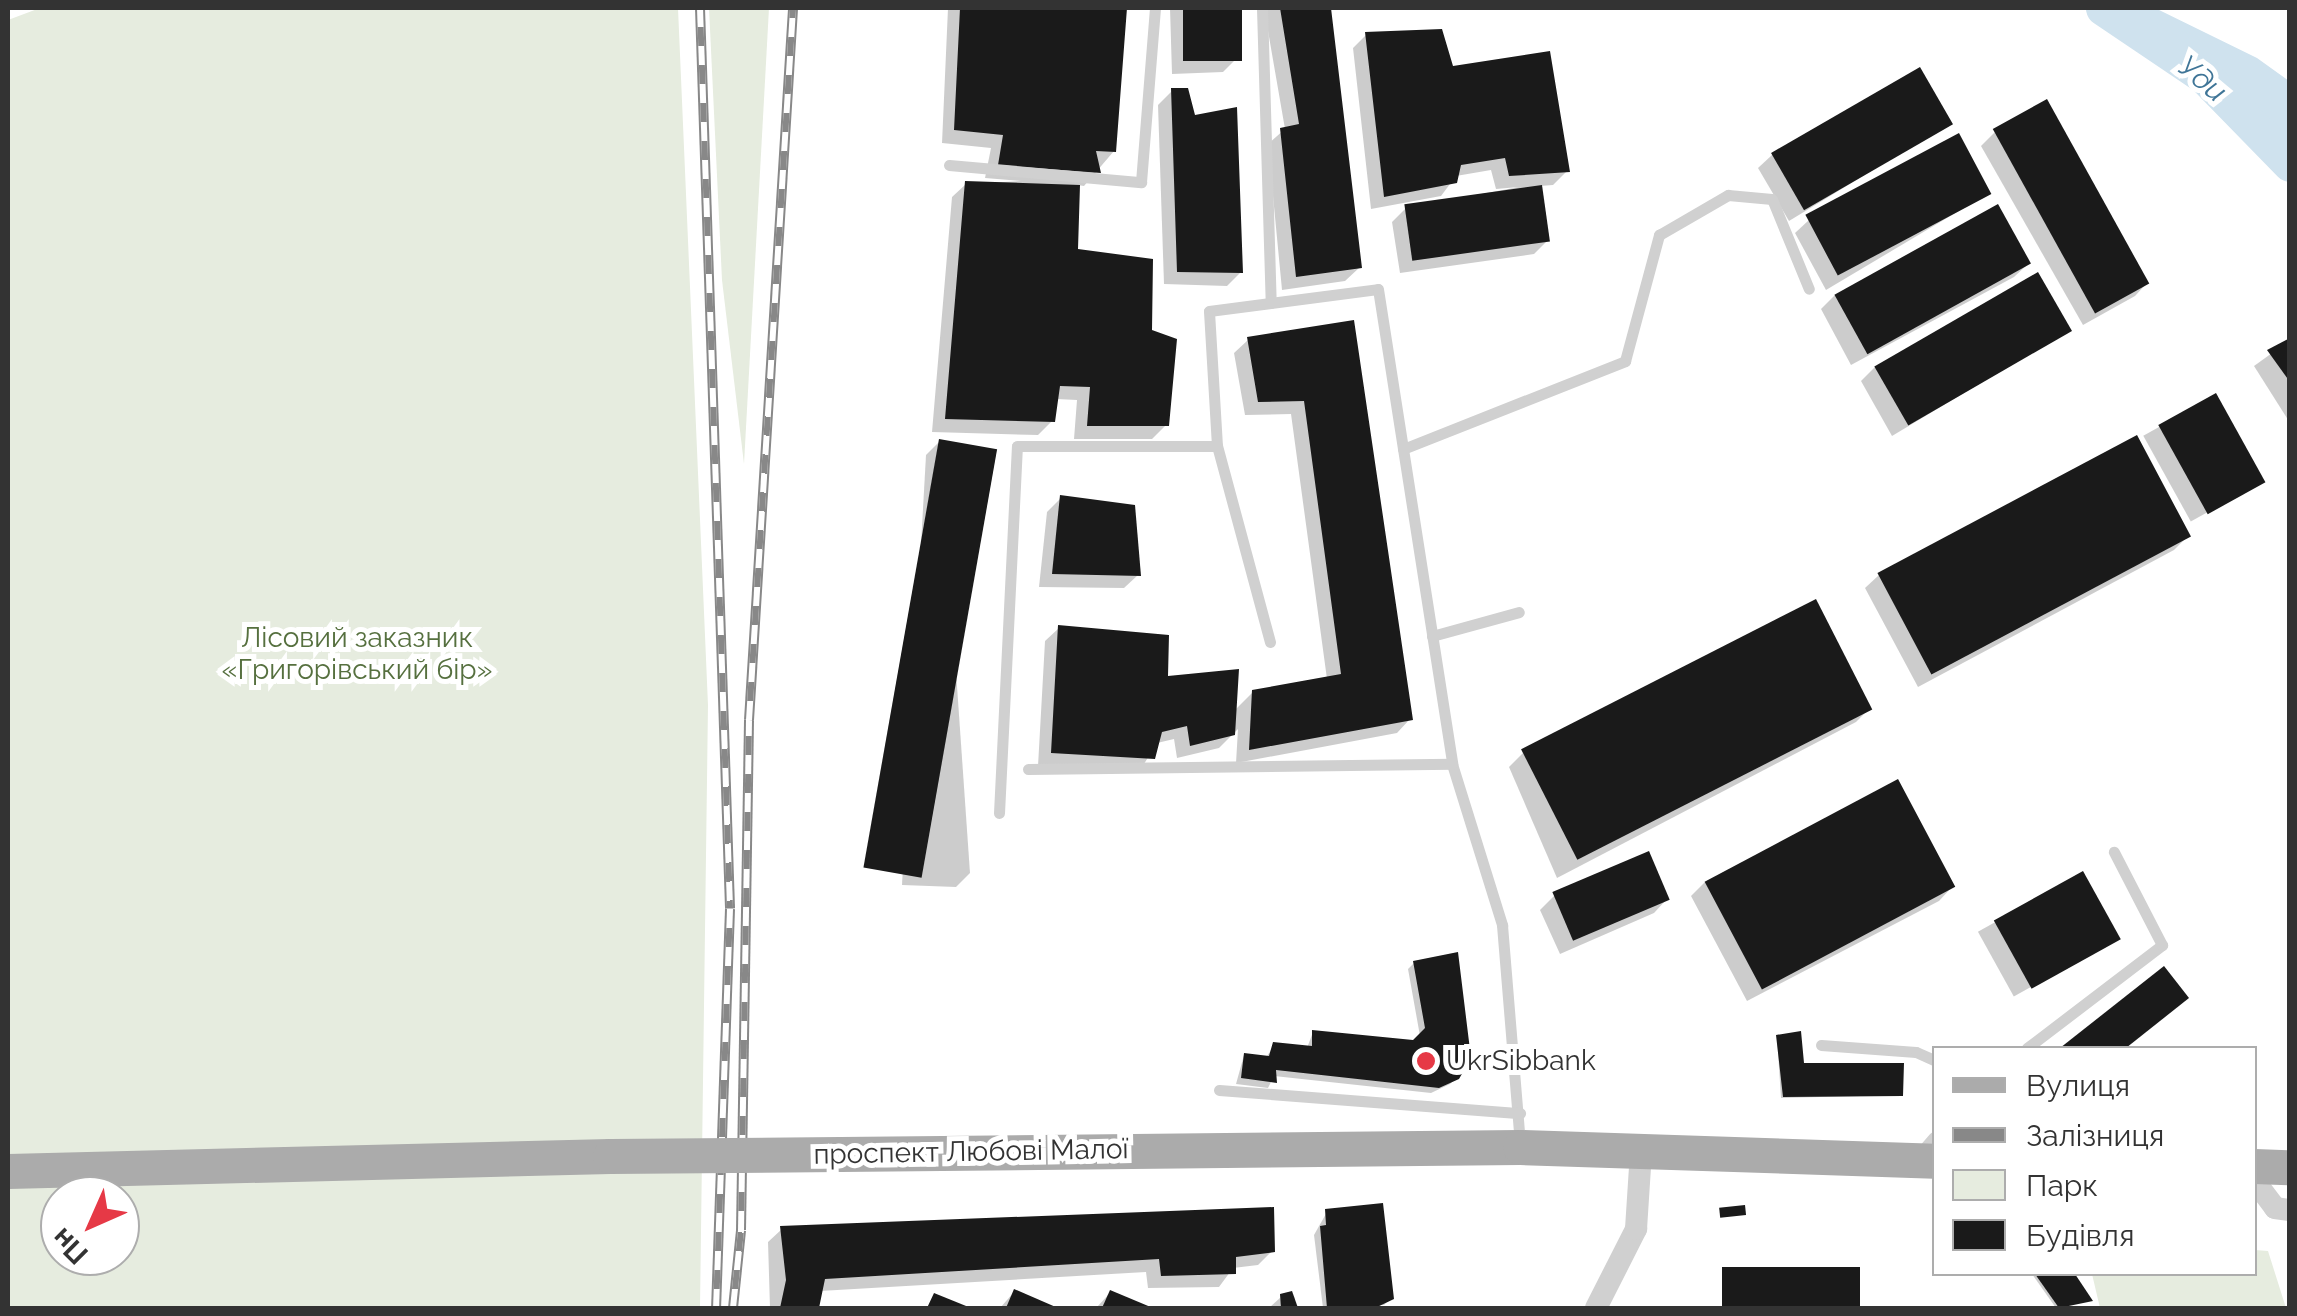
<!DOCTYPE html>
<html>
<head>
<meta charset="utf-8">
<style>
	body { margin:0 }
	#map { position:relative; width:2297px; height:1316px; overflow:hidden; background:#fff; font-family:Raleway,sans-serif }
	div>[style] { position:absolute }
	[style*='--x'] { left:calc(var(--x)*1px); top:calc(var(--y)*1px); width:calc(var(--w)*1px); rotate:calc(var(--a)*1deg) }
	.green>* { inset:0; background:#e6ecdf }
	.water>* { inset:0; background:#cfe2ee }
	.shadow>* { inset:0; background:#0003; transform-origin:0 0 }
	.river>* { height:35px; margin:-17.5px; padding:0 17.5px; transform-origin:17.5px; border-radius:17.5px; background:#cfe2ee }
	.building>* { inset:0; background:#1a1a1a; transform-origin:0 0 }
	.lane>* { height:11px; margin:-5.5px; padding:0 5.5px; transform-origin:5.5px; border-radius:5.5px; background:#d0d0d0 }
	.street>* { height:22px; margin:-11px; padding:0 11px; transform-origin:11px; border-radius:11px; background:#d0d0d0 }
	.primary>* { height:35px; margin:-17.5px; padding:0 17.5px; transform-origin:17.5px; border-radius:17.5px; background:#ababab }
	.rail>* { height:10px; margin-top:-5px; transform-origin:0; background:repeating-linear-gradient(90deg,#fff 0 19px,#888 0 38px); box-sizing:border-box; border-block:2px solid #888 }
	.primary-bridge>* { height:35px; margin:-17.5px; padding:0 17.5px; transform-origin:17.5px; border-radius:17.5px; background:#ababab }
	.dots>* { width:28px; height:28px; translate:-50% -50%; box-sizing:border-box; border:5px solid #fff; border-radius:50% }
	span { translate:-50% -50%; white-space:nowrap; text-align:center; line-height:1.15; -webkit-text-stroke:10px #fff; paint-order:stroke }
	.park-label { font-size:28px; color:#56703f }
	.poi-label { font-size:28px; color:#333 }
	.left { translate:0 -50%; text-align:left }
	.street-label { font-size:28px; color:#333 }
	.water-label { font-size:30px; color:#3f7597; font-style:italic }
	.frame { position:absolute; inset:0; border:10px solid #333; pointer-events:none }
	.legend { position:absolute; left:1932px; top:1046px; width:325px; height:230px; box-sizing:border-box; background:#fff; border:2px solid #adadad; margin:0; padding:12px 18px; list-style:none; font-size:30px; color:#333 }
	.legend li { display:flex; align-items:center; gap:20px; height:50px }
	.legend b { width:50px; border:2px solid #adadad }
	.north { position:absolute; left:40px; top:1176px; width:100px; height:100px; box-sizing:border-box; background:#fff; border:2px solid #adadad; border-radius:50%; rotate:225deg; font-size:28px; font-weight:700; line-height:40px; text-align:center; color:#333 }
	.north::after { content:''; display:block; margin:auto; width:35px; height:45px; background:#e63946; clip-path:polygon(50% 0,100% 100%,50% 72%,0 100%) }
</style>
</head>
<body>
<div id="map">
	<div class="green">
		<div style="clip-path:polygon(evenodd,40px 8px,678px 8px,708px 705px,700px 1308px,8px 1308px,8px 20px,40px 8px,60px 1196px,120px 1196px,120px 1256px,60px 1256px,60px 1196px)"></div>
		<div style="clip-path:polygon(709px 8px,769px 8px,744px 464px,722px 280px)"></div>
		<div style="clip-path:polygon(2255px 1250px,2268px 1251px,2286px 1308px,2100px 1308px,2092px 1274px,2254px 1274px)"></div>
	</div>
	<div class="water">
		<div style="clip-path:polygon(2122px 8px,2155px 8px,2257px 58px,2289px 81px,2289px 159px,2238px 103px)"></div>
	</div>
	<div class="shadow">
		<div style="clip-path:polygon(948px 8px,1124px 8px,1114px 151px,1084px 186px,1077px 185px,1076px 251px,1149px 332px,1166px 425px,1152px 439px,1074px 439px,1077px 400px,1056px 399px,1052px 421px,1038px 435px,932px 432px,952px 197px,966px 184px,1021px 181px,985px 178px,991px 148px,942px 143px)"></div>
		<div style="clip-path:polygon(1170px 8px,1239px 8px,1237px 58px,1223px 72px,1172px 74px)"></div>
		<div style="clip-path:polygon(1264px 8px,1328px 8px,1359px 268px,1345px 281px,1282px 290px,1268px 144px,1285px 129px)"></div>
		<div style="clip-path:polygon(1366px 35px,1451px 69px,1567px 171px,1553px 185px,1540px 186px,1548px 240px,1534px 254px,1400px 273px,1392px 222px,1406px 208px,1519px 187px,1496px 189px,1491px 170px,1456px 176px,1441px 196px,1371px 209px,1353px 48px)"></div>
		<div style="clip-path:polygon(1172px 91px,1193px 118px,1241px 272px,1227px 286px,1164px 284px,1158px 105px)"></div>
		<div style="clip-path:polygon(1950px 123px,1789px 221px,1758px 168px,1772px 155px)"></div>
		<div style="clip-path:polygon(1995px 132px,2148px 282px,2135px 296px,2083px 325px,1981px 146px)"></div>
		<div style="clip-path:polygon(1989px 193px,1826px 290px,1795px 233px,1809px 220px)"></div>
		<div style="clip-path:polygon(2028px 264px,2014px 277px,1851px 365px,1821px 309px,1835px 295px)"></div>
		<div style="clip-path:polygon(1351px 322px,1410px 719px,1397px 733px,1236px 763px,1238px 729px,1219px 748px,1177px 758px,1174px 739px,1157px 743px,1139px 772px,1038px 766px,1045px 641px,1059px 628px,1234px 711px,1253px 692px,1327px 679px,1291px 414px,1245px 415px,1234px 353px,1248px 340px)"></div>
		<div style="clip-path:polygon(2069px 330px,1892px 436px,1861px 381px,1875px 367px)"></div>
		<div style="clip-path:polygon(2290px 340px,2290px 423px,2254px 366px)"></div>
		<div style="left:2215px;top:396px;width:98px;height:82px;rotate:61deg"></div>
		<div style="clip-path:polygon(940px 441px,970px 873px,956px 887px,902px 885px,926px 455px)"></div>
		<div style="clip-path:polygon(1061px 498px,1138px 575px,1124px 588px,1039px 587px,1047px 512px)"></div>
		<div style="clip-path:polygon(2188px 536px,2174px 550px,1918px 687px,1865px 588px,1879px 575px)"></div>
		<div style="clip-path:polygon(1870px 708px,1856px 722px,1557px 878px,1509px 767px,1523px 753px)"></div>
		<div style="clip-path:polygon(1897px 782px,1952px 887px,1939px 901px,1747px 1001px,1691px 896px,1705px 882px)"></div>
		<div style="clip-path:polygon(1647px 855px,1667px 899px,1654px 913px,1560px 954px,1540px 910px,1554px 896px)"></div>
		<div style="left:2082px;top:874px;width:74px;height:119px;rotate:61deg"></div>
		<div style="clip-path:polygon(1414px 963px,1457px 1077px,1450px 1084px,1431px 1093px,1274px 1076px,1268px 1088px,1236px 1084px,1244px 1055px,1266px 1058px,1274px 1045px,1307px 1048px,1313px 1032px,1414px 1042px,1420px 1036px,1408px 969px)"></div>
		<div style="clip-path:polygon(1777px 1037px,1802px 1066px,1901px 1095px,1781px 1098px)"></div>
		<div style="clip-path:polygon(1327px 1212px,1391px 1298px,1384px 1305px,1323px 1308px,1314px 1235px)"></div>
		<div style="clip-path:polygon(782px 1229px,1272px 1251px,1258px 1265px,1233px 1268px,1219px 1287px,1148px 1288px,1146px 1272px,820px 1291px,816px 1308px,770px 1308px,768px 1242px)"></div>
		<div style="left:1723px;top:1269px;width:134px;height:39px"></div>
		<div style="clip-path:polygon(2032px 1274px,2072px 1274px,2090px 1300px,2056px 1308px)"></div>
		<div style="clip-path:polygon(1014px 1292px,1052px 1308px,1000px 1308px)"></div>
		<div style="clip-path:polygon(1110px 1293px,1146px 1308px,1096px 1308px)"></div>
		<div style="clip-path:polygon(1294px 1296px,1296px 1308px,1269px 1308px,1281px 1297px)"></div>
	</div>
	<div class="river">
		<div style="--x:2103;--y:8;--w:122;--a:34"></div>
		<div style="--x:2204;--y:76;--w:123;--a:45.7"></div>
	</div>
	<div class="building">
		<div style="clip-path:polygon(960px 8px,1127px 8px,1116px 152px,1096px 151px,1101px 173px,998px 165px,1003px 135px,954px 130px)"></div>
		<div style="left:1183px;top:8px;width:59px;height:53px"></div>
		<div style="clip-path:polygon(1280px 8px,1331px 8px,1362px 268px,1296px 277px,1280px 128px,1299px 124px)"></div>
		<div style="clip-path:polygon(1442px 29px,1453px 66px,1550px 51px,1570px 172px,1509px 176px,1505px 158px,1461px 165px,1457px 183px,1384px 197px,1365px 32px)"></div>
		<div style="left:1920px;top:67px;width:66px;height:172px;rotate:60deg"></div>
		<div style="clip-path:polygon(1171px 88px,1188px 88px,1195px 115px,1237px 107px,1243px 273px,1177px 272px)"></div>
		<div style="left:2047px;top:99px;width:211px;height:62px;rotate:61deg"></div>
		<div style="left:1959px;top:133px;width:69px;height:174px;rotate:62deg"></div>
		<div style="clip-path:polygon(965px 181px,1080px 185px,1078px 249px,1153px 259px,1152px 330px,1177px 339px,1169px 426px,1087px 426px,1090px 387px,1060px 386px,1055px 422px,945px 419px)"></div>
		<div style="left:1542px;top:185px;width:57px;height:139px;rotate:82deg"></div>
		<div style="left:1998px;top:204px;width:68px;height:187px;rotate:61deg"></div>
		<div style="left:2038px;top:272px;width:68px;height:189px;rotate:60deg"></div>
		<div style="clip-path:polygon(1354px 320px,1413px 720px,1249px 750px,1252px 690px,1341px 674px,1304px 401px,1258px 402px,1247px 337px)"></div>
		<div style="clip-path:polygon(2290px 338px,2290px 382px,2267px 350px)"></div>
		<div style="left:2216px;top:393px;width:102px;height:66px;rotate:61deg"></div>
		<div style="left:2137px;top:435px;width:115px;height:294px;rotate:62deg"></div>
		<div style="left:939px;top:439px;width:59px;height:435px;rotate:10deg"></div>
		<div style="clip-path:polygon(1060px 495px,1135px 505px,1141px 576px,1052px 574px)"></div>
		<div style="left:1816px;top:599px;width:124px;height:331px;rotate:63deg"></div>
		<div style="clip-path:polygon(1058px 625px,1169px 635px,1168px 676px,1239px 669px,1235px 735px,1190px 746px,1187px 726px,1162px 732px,1155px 759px,1051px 753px)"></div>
		<div style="left:1898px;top:779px;width:122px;height:219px;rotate:62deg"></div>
		<div style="left:1649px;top:851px;width:53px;height:105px;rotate:67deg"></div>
		<div style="left:2083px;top:871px;width:78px;height:102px;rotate:61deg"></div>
		<div style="clip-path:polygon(1458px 952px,1471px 1058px,1459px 1079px,1439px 1088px,1276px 1070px,1277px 1083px,1241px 1078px,1244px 1053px,1269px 1056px,1273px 1042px,1312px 1046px,1312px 1030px,1413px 1040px,1425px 1028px,1413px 961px)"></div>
		<div style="clip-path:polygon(2164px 966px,2189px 998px,2126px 1048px,2060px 1048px)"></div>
		<div style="clip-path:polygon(1801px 1031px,1804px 1063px,1904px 1063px,1903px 1096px,1783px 1097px,1776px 1035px)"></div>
		<div style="clip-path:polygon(1383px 1203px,1394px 1299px,1375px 1308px,1327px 1308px,1320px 1226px,1326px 1225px,1325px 1209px)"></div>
		<div style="left:1745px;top:1205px;width:10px;height:26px;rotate:84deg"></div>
		<div style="clip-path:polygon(1274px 1207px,1275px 1252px,1236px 1257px,1236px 1274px,1161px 1276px,1159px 1259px,825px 1279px,819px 1308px,780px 1308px,786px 1280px,780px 1226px)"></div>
		<div style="left:1722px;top:1267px;width:138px;height:41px"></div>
		<div style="clip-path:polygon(2035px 1274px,2075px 1274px,2093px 1301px,2059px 1308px)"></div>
		<div style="clip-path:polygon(1014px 1289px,1058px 1308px,1006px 1308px)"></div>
		<div style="clip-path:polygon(1110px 1290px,1153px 1308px,1102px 1308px)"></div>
		<div style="clip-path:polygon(1292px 1291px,1298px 1308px,1281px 1308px,1280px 1294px)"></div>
		<div style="clip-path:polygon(934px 1293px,971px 1308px,927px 1308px)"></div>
	</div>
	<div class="lane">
		<div style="--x:1262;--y:8;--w:295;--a:88.3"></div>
		<div style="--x:949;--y:165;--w:193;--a:5.1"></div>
		<div style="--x:1141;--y:182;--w:175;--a:-85.4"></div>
		<div style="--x:1403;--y:449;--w:239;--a:-21.6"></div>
		<div style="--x:1625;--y:361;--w:131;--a:-74.9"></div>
		<div style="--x:1659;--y:235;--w:80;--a:-30.1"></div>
		<div style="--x:1728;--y:195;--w:44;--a:5.2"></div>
		<div style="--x:1772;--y:199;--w:97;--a:67.7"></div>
		<div style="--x:1432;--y:636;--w:90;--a:-15.4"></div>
		<div style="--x:1270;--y:642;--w:203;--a:-105.1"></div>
		<div style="--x:1217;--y:446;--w:135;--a:-93.4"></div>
		<div style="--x:1209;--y:311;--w:170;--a:-7.4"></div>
		<div style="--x:1378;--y:289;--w:481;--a:81.1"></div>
		<div style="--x:1452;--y:764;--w:169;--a:72.7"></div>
		<div style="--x:1502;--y:925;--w:218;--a:85.3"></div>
		<div style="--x:1028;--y:769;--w:424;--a:-0.7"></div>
		<div style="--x:999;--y:813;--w:367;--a:-87.2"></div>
		<div style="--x:1017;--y:446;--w:200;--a:0"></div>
		<div style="--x:1821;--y:1045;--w:95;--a:4.2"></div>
		<div style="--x:1916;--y:1052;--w:20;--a:24"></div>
		<div style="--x:2027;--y:1048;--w:170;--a:-37.3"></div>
		<div style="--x:2162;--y:945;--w:105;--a:-117.3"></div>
		<div style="--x:1219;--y:1090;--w:302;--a:4.4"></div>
		<div style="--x:1920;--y:1153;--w:21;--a:-49"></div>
	</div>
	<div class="street">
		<div style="--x:2254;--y:1180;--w:35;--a:53"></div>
		<div style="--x:2275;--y:1208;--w:15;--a:8"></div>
		<div style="--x:1596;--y:1308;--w:89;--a:-63.1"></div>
		<div style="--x:1636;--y:1229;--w:78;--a:-86.3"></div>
	</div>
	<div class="primary">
		<div style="--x:840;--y:1154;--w:680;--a:-0.59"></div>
		<div style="--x:1520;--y:1147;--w:414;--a:1.9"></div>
		<div style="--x:2254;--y:1166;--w:36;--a:2"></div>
		<div style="--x:8;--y:1171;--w:602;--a:-1.43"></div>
	</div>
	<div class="rail">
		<div style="--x:700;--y:8;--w:901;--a:88.09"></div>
		<div style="--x:730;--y:909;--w:399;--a:92"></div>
		<div style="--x:733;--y:1308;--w:78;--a:-84.1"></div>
		<div style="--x:741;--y:1230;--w:510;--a:-89.1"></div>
		<div style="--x:749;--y:720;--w:713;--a:-86.46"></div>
	</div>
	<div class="primary-bridge">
		<div style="--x:610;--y:1156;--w:230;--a:-0.5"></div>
	</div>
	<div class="dots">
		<div style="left:1426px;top:1061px;background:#e63946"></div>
	</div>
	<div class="park-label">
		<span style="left:357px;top:654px">Лісовий заказник<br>«Григорівський бір»</span>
	</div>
	<div class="poi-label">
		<span class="left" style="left:1446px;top:1061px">UkrSibbank</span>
	</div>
	<div class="street-label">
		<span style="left:971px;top:1152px;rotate:-1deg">проспект Любові Малої</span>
	</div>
	<div class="water-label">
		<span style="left:2202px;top:79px;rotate:40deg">Уди</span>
	</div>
	<div class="frame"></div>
	<ul class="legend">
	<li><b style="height:12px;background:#ababab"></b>Вулиця</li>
	<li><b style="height:12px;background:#888"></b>Залізниця</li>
	<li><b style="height:28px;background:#e6ecdf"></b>Парк</li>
	<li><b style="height:28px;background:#1a1a1a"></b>Будівля</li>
	</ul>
	<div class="north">Пн</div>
</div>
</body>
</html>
